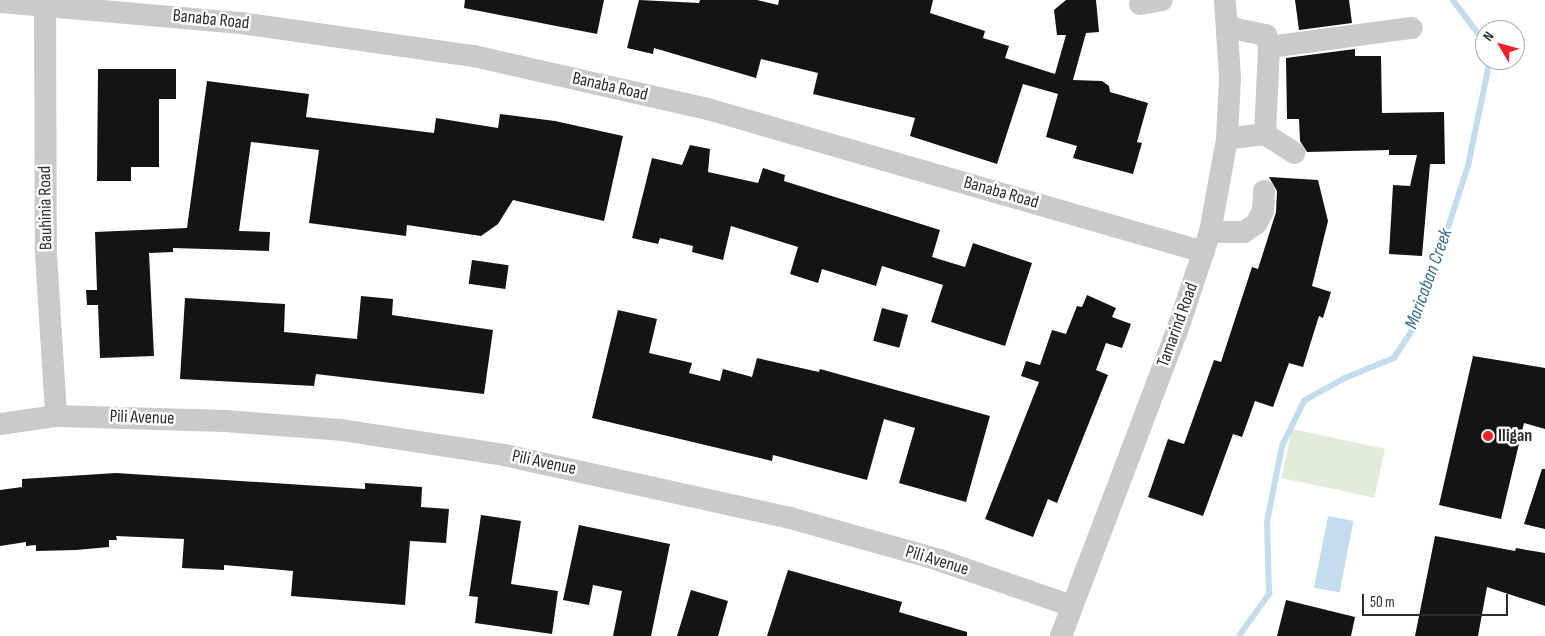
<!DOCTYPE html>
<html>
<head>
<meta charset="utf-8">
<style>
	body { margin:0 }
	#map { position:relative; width:1545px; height:636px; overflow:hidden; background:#fff; font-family:"Sofia Sans Condensed",sans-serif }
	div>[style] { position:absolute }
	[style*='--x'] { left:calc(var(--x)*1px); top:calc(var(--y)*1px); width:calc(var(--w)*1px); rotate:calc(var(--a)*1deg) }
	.green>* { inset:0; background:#e3ecd9; transform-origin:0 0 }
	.water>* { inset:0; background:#c3dcee; transform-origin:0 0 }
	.stream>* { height:5.5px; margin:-2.75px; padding:0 2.75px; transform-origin:2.75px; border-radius:2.75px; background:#c3dcee }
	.building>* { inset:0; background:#141414; transform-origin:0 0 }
	.minor>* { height:22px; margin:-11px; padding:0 11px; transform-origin:11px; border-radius:11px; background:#cacaca }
	.dots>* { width:14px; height:14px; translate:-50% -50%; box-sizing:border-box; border:2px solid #fff; border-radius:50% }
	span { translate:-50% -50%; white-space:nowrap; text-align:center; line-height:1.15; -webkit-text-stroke:5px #fff; paint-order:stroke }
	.street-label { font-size:18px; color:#2d2d2d }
	.poi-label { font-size:18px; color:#2d2d2d; font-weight:700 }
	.left { translate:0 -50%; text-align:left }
	.water-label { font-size:19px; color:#346d96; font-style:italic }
	.north { position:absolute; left:1475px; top:20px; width:50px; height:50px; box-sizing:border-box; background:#fff; border:1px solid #ababab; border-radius:50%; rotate:307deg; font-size:14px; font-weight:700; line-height:20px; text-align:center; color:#2d2d2d }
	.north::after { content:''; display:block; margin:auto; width:18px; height:22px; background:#f41f27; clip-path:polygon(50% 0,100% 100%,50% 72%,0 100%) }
	.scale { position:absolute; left:1362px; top:594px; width:146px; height:22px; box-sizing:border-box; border:2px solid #2d2d2d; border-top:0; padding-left:6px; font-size:15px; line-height:18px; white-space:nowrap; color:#2d2d2d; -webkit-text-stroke:4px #fff; paint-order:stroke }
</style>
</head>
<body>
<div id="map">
	<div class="green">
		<div style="left:1292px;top:429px;width:95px;height:50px;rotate:12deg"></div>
	</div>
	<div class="water">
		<div style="left:1328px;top:516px;width:26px;height:73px;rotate:11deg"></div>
	</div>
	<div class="stream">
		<div style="--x:1453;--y:0;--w:53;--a:52.7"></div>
		<div style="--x:1239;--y:636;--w:52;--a:-54.5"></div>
		<div style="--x:1269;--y:594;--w:72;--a:-91.6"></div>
		<div style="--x:1267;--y:522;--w:77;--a:-78.8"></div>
		<div style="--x:1282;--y:446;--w:50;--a:-63.9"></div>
		<div style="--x:1304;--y:401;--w:47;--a:-29.3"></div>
		<div style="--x:1345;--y:378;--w:53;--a:-22.2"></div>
		<div style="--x:1394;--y:358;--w:42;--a:-56.7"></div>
		<div style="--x:1417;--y:323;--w:165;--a:-72"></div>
		<div style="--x:1468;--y:166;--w:108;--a:-78.3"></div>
	</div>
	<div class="building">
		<div style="clip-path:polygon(465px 0,604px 0,597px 34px,464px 8px)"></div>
		<div style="clip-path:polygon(639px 0,699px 3px,700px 0,757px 0,778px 5px,779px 0,933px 0,930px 13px,985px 31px,983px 38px,1009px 46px,1005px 58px,1055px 74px,1066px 35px,1057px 35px,1054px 10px,1066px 0,1096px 0,1099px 32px,1086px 33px,1073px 80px,1102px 81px,1109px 86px,1110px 92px,1148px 103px,1137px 142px,1142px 143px,1133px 174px,1073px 158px,1077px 146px,1046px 137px,1058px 94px,1023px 84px,997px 164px,910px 136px,915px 118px,813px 94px,818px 73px,761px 59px,756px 78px,654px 48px,653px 54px,627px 48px)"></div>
		<div style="clip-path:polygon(1295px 0,1349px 0,1352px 23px,1299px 30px)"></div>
		<div style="clip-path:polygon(1355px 49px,1355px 56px,1381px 56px,1382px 113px,1444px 112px,1445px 164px,1430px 164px,1422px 256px,1389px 254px,1393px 185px,1410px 186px,1417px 155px,1389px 155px,1389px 150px,1307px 152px,1300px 141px,1299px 119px,1287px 119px,1286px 58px)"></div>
		<div style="clip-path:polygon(98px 69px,176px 69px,176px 99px,159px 99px,159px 167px,131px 167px,131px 181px,97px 181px)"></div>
		<div style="clip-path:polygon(207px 81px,309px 94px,306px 117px,434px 133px,436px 118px,498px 128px,500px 114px,555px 121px,623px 136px,604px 221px,513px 200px,498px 224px,481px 236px,407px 225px,406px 236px,309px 223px,319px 150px,251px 142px,239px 231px,270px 232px,269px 251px,173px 248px,173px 252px,149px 253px,154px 356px,100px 358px,98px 305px,87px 305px,86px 290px,97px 290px,95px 232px,187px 228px)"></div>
		<div style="clip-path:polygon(690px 145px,710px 149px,708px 172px,758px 183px,763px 168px,785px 175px,784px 181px,940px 230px,932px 257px,965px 267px,973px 243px,1032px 263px,1005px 346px,931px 322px,943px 285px,882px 266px,876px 286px,822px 269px,818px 283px,790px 274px,798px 247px,731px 226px,723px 260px,692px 252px,693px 246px,660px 238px,658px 244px,632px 238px,652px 158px,682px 165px)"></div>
		<div style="clip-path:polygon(1269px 177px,1318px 180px,1328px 221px,1312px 286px,1331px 292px,1323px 318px,1319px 316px,1303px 367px,1289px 363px,1273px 407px,1255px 401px,1242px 437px,1233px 434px,1203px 516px,1148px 497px,1168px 439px,1184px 444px,1214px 360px,1221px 362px,1252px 267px,1258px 269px,1276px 212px,1277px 191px)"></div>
		<div style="left:472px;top:260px;width:37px;height:24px;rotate:8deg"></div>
		<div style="clip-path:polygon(1087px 295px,1116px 308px,1112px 317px,1131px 324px,1122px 348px,1106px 343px,1096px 370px,1108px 375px,1057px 503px,1048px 499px,1033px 537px,985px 519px,1039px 382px,1021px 376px,1026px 361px,1040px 365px,1052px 330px,1066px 334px,1077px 306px,1082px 307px)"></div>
		<div style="clip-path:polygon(361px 296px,393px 299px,392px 315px,493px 330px,484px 394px,316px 374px,314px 386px,180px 379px,185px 298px,285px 304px,284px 332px,357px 339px)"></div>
		<div style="left:882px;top:308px;width:27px;height:34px;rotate:15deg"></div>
		<div style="clip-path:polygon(618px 310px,657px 319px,649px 353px,692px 363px,689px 373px,720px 381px,723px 369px,752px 377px,757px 358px,819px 372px,820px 369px,990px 416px,966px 502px,899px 483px,915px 428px,884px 419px,867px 480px,773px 455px,772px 461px,592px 418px)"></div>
		<div style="clip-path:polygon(1473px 356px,1545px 368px,1545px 429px,1524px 423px,1501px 519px,1439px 505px)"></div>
		<div style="clip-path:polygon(1542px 469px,1545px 469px,1545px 529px,1524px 524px)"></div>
		<div style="clip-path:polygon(116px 473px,365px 489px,365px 483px,422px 487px,421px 507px,449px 509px,446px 543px,410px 541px,405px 605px,291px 596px,293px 571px,224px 565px,224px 570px,182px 568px,184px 539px,116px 536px,117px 540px,109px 540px,109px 547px,76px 550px,36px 551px,36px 545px,26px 546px,26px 542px,0 546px,0 490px,22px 487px,22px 479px)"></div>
		<div style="clip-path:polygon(481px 515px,521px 521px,511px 584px,558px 591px,552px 634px,475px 623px,478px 597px,469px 596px)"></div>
		<div style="clip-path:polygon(579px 525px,670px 544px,651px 636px,613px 636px,622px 591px,593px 585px,589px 605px,563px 600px)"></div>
		<div style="clip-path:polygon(1435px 536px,1515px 551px,1516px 548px,1545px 553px,1545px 606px,1487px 587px,1478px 636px,1415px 636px)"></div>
		<div style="clip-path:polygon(788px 570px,902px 602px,899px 612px,967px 632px,967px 636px,767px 636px)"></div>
		<div style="clip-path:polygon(691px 590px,728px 601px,718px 636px,677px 636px)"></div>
		<div style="clip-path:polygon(1286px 600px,1355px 617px,1351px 636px,1277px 636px)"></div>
	</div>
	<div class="minor">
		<div style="--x:45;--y:0;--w:255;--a:89.8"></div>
		<div style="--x:46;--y:255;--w:161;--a:86.4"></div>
		<div style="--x:0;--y:2;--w:242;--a:5"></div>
		<div style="--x:241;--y:23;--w:235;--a:8.1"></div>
		<div style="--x:474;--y:56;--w:243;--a:12.8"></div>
		<div style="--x:711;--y:110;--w:513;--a:16.07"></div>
		<div style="--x:1140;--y:4;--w:22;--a:-10"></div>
		<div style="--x:1227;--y:27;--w:40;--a:12"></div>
		<div style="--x:1266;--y:35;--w:12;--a:76"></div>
		<div style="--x:1269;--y:47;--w:87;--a:92.6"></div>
		<div style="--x:1265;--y:134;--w:38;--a:173"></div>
		<div style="--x:1269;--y:47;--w:144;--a:-7.6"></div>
		<div style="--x:1265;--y:134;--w:35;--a:33"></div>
		<div style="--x:1210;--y:232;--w:34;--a:0"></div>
		<div style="--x:1244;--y:232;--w:14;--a:-34"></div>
		<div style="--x:1256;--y:224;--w:15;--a:-62"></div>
		<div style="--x:1263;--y:211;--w:20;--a:-87"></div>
		<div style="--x:0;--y:424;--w:57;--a:-8.1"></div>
		<div style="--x:56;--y:416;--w:169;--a:1.7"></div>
		<div style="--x:225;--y:421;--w:116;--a:4.4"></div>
		<div style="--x:341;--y:430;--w:165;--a:8.7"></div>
		<div style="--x:504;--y:455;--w:293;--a:12.4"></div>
		<div style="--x:790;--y:518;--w:155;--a:15.7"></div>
		<div style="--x:939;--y:560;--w:141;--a:19.1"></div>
		<div style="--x:1061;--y:636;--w:323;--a:-69.2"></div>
		<div style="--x:1176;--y:334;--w:108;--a:-71.6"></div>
		<div style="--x:1210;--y:232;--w:95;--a:-79.6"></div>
		<div style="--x:1227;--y:139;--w:61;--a:-87.2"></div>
		<div style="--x:1230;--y:78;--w:78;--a:-93.7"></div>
	</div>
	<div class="dots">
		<div style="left:1488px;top:436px;background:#f41f27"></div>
	</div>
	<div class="street-label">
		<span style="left:211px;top:20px;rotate:6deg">Banaba Road</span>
		<span style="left:610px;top:87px;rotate:13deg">Banaba Road</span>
		<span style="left:1001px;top:193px;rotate:16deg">Banaba Road</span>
		<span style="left:46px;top:208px;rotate:-91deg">Bauhinia Road</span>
		<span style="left:1178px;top:325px;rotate:-70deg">Tamarind Road</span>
		<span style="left:142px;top:418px;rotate:2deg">Pili Avenue</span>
		<span style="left:544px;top:463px;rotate:12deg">Pili Avenue</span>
		<span style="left:937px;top:561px;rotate:17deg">Pili Avenue</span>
	</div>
	<div class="poi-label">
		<span class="left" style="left:1498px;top:436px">Iligan</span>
	</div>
	<div class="water-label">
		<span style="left:1429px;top:279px;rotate:-70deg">Maricaban Creek</span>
	</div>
	<div class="north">N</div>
	<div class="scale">50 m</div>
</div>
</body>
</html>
